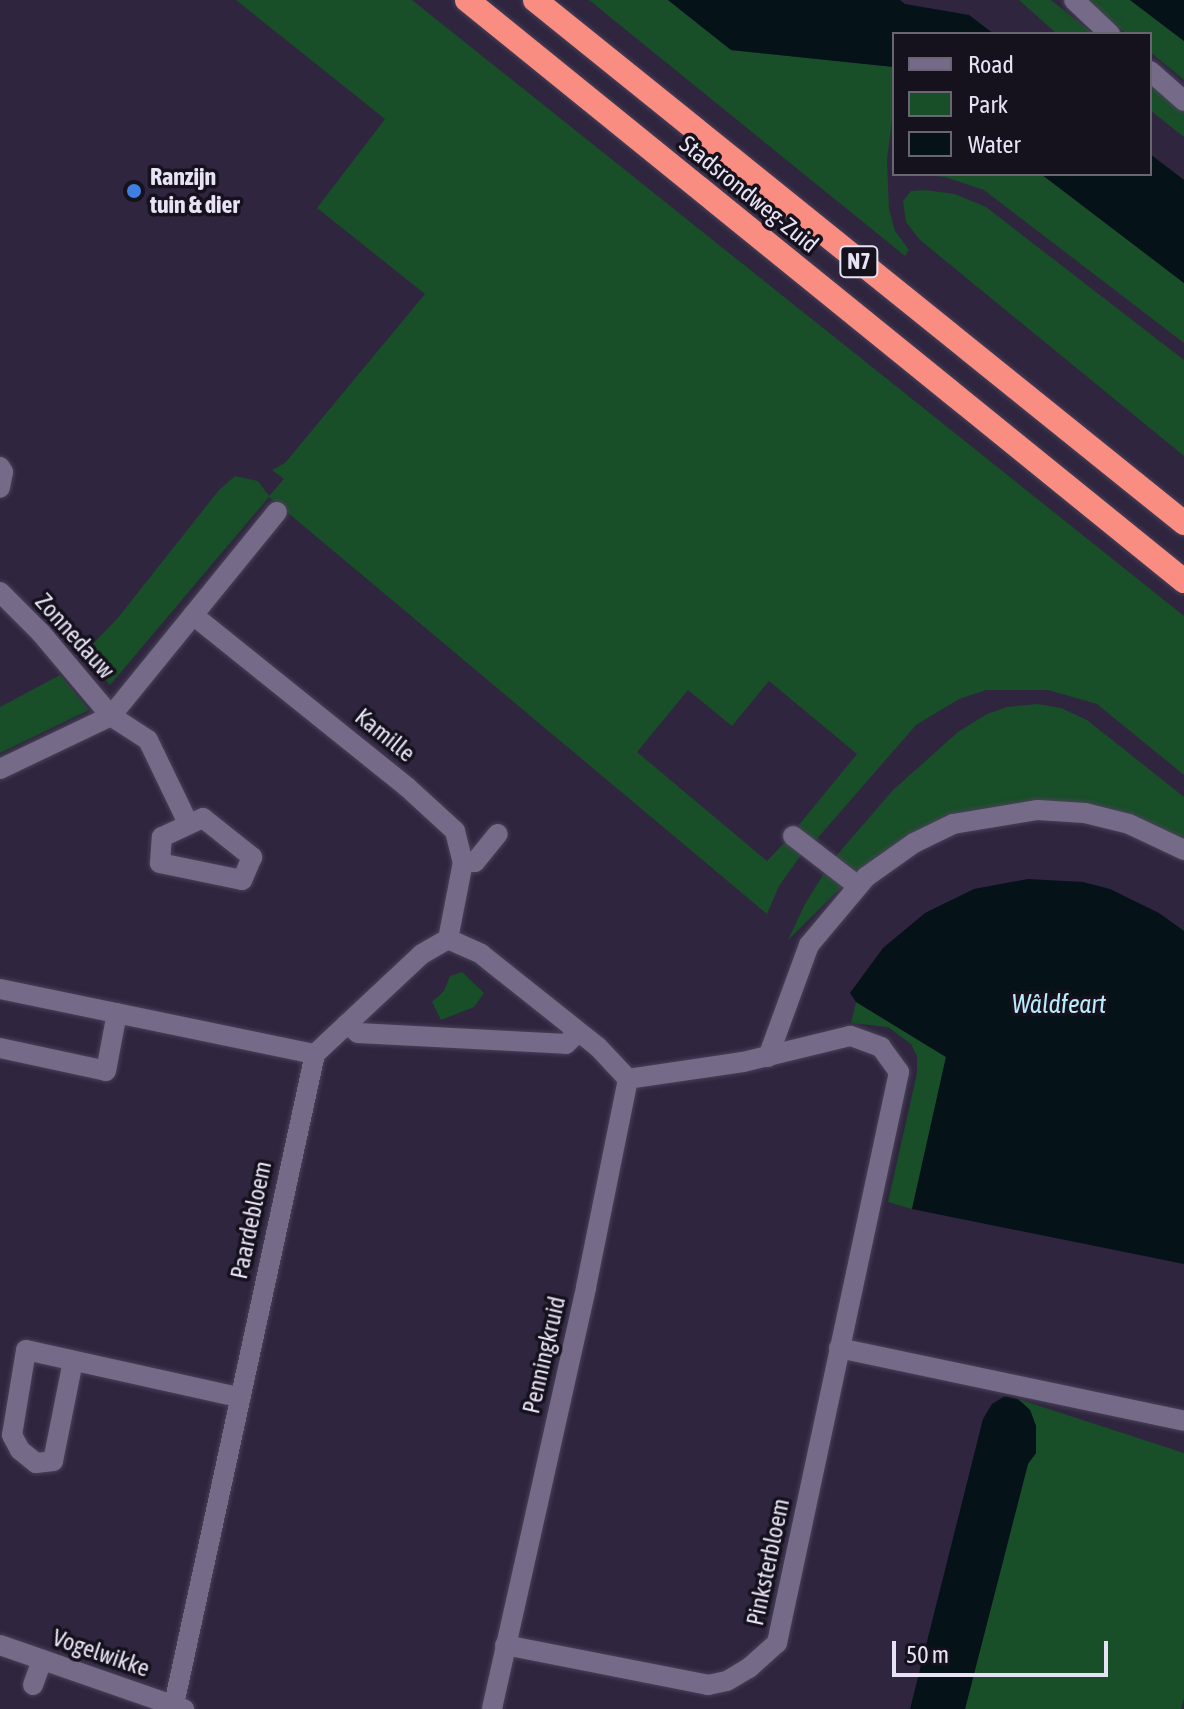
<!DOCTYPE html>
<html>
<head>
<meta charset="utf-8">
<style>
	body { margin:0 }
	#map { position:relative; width:1184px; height:1709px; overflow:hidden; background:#2f253f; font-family:"Asap Condensed",sans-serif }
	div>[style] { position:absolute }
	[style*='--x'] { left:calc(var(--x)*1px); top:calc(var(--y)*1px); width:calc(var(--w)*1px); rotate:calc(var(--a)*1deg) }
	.green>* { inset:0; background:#184e28 }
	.water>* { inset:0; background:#051217 }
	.roads { filter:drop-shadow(0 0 2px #494157) drop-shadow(0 0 2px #494157) }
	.minor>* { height:20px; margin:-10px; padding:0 10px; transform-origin:10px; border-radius:10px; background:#756b88 }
	.highway>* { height:24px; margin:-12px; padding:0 12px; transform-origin:12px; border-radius:12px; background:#fa8d82 }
	.dots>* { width:22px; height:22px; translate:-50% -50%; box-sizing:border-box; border:4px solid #15111d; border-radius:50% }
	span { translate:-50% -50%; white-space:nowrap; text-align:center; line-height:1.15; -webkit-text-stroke:7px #15111d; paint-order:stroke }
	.shield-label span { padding:2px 6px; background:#15111d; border:2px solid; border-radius:6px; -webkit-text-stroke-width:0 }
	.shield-label { font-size:22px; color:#e8e3f4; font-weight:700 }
	.poi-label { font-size:24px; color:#e8e3f4; font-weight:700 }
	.left { translate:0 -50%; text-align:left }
	.street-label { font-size:24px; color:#e8e3f4 }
	.water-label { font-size:26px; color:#b8ebfb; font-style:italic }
	.legend { position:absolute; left:892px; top:32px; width:260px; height:144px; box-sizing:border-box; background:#15111d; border:2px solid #696573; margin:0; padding:10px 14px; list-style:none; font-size:24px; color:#e8e3f4 }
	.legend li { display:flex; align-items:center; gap:16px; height:40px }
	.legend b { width:40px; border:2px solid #696573 }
	.scale { position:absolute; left:892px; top:1641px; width:216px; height:36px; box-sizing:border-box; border:4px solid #e8e3f4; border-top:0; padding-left:10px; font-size:24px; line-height:28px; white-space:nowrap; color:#e8e3f4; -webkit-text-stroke:6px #15111d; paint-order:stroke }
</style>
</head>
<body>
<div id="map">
	<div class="green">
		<div style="clip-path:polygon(236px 0,412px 0,1184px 616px,1184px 775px,1097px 704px,1048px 690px,986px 690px,959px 699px,916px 725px,815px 841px,798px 826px,857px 754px,769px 681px,732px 726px,688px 690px,637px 752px,767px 861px,785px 842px,801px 855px,779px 886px,767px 914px,269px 497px,110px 685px,84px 653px,117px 619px,219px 490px,235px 476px,258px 481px,269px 496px,284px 479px,272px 470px,285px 463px,425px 294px,317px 208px,385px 119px)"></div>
		<div style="clip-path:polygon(589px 0,668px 0,731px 50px,894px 67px,894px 105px,887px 160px,889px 209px,895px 231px,909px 250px,905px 256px)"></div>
		<div style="clip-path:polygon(1019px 0,1051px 0,1094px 34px,1057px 34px)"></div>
		<div style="clip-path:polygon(1084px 0,1130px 0,1184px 41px,1184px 80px,1150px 52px,1150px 34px,1127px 34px)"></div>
		<div style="clip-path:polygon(1150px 79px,1184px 106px,1184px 137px,1150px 110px)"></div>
		<div style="clip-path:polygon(915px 174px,1041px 174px,1184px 283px,1184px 343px,984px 190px,945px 177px)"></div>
		<div style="clip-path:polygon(925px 190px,955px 194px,986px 207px,1184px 360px,1184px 456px,920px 240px,906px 222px,903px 201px,911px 191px)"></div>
		<div style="clip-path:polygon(60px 675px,89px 710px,0 753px,0 707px)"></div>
		<div style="clip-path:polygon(1037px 704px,1061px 708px,1087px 720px,1184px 797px,1184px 843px,1060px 806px,885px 851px,856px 873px,788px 940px,805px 904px,831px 862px,893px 790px,958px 732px,987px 714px,1007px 707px)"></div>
		<div style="clip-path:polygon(462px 972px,484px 993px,474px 1007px,441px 1020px,432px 1002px,444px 991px,450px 976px)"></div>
		<div style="clip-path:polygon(856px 1002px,946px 1057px,912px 1209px,888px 1202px,917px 1073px,917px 1056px,911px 1044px,888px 1027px,851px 1023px)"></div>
		<div style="clip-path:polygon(1018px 1399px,1184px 1453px,1184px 1698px,1181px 1709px,965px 1709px,1028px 1463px,1036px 1453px,1036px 1426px,1030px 1410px)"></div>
	</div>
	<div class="water">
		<div style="clip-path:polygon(668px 0,900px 0,905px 4px,969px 15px,994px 34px,894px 34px,894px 67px,731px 50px)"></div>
		<div style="clip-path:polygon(1130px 0,1184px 0,1184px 41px)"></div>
		<div style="clip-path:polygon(1150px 154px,1184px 180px,1184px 283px,1041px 174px,1150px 174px)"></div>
		<div style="clip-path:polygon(1028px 879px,1083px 882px,1110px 889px,1159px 913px,1184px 931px,1184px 1264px,912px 1209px,946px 1057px,856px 1002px,850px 993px,883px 948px,925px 913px,974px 889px)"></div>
		<div style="clip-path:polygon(1005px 1396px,1018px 1399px,1030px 1410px,1036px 1426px,1036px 1453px,1028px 1464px,965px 1709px,910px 1709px,983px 1419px,992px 1404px)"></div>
	</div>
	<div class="roads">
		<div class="minor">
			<div style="--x:1074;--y:0;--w:50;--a:43.4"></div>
			<div style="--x:1150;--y:71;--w:45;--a:41.4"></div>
			<div style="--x:0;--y:467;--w:6;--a:59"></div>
			<div style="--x:3;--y:472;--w:16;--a:101"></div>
			<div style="--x:0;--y:592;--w:58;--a:45"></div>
			<div style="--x:41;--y:633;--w:109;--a:49.9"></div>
			<div style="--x:111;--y:716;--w:44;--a:33"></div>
			<div style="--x:148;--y:740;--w:92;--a:64.3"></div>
			<div style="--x:193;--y:615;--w:275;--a:38.8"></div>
			<div style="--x:407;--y:787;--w:65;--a:42.5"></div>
			<div style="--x:455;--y:831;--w:32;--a:76"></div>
			<div style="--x:463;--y:862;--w:78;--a:101"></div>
			<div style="--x:0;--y:769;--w:123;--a:-25.5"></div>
			<div style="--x:111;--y:716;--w:263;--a:-50.9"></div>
			<div style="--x:203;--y:818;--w:63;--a:38.5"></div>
			<div style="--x:252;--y:857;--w:25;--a:113"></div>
			<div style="--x:242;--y:880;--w:84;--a:-168.3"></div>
			<div style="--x:160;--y:863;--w:26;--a:-86"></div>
			<div style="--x:162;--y:837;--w:45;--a:-24.9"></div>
			<div style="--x:793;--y:836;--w:82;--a:37.6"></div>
			<div style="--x:463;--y:862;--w:12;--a:0"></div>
			<div style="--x:475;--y:862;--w:36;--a:-51"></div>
			<div style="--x:0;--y:989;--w:322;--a:11.7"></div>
			<div style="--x:315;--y:1054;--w:146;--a:-43.1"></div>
			<div style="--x:422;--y:954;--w:30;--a:-30"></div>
			<div style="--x:448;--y:939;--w:36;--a:24"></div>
			<div style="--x:481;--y:954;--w:149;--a:38.5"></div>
			<div style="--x:598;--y:1047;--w:44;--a:46.8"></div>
			<div style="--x:628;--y:1079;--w:213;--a:101.4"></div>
			<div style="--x:586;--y:1288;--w:431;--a:102.6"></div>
			<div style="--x:347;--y:1024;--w:14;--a:39"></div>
			<div style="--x:358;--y:1033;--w:208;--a:3"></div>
			<div style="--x:566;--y:1044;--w:17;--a:-45"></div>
			<div style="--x:0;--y:1048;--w:108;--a:12.2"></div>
			<div style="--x:106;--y:1071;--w:59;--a:-79.3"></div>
			<div style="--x:768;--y:1057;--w:119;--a:-69.9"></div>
			<div style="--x:809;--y:945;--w:89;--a:-50"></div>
			<div style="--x:866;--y:877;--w:59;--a:-35.3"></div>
			<div style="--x:914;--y:843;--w:43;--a:-26"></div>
			<div style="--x:953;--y:824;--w:86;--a:-9.4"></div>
			<div style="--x:1038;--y:810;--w:47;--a:3.7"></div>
			<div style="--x:1085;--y:813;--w:45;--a:14"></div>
			<div style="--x:1129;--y:824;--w:61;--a:25.3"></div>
			<div style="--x:839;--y:1348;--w:353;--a:11.9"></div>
			<div style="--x:73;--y:1361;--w:102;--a:101.3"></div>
			<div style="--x:53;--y:1461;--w:17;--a:173"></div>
			<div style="--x:36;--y:1463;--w:21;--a:-141"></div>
			<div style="--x:20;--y:1450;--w:17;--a:-118"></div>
			<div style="--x:12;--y:1435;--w:86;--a:-80.6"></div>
			<div style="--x:26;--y:1350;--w:217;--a:12.5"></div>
			<div style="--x:0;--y:1645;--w:195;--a:19.2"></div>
			<div style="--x:505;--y:1645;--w:207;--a:11.1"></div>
			<div style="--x:708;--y:1685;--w:19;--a:-12"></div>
			<div style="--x:727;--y:1681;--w:26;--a:-31"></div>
			<div style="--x:749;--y:1668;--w:38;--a:-42"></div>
			<div style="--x:777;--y:1643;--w:584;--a:-77.94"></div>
			<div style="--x:899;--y:1072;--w:31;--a:-126"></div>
			<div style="--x:881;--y:1047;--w:33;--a:-160"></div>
			<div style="--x:850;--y:1036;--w:110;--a:166.3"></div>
			<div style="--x:743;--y:1062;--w:116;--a:171.6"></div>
			<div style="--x:33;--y:1685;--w:27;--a:-70"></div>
			<div style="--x:173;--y:1709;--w:670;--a:-77.77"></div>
		</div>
		<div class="highway">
			<div style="--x:467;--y:0;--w:923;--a:39.02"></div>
			<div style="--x:535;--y:0;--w:834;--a:38.86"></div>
		</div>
	</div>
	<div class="dots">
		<div style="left:134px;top:191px;background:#3f7fe0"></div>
	</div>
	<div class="shield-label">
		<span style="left:859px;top:262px">N7</span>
	</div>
	<div class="poi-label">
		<span class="left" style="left:150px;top:191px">Ranzijn<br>tuin &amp; dier</span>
	</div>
	<div class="street-label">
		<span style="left:749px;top:194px;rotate:39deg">Stadsrondweg-Zuid</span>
		<span style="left:75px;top:636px;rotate:48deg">Zonnedauw</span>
		<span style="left:385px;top:735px;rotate:39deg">Kamille</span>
		<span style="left:251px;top:1220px;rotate:-78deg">Paardebloem</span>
		<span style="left:544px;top:1355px;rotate:-77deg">Penningkruid</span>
		<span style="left:768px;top:1562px;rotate:-78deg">Pinksterbloem</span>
		<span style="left:101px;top:1653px;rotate:19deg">Vogelwikke</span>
	</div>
	<div class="water-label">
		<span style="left:1059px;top:1005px">Wâldfeart</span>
	</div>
	<ul class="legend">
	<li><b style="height:10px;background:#756b88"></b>Road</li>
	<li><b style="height:22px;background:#184e28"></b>Park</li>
	<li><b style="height:22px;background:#051217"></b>Water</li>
	</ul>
	<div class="scale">50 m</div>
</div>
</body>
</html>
